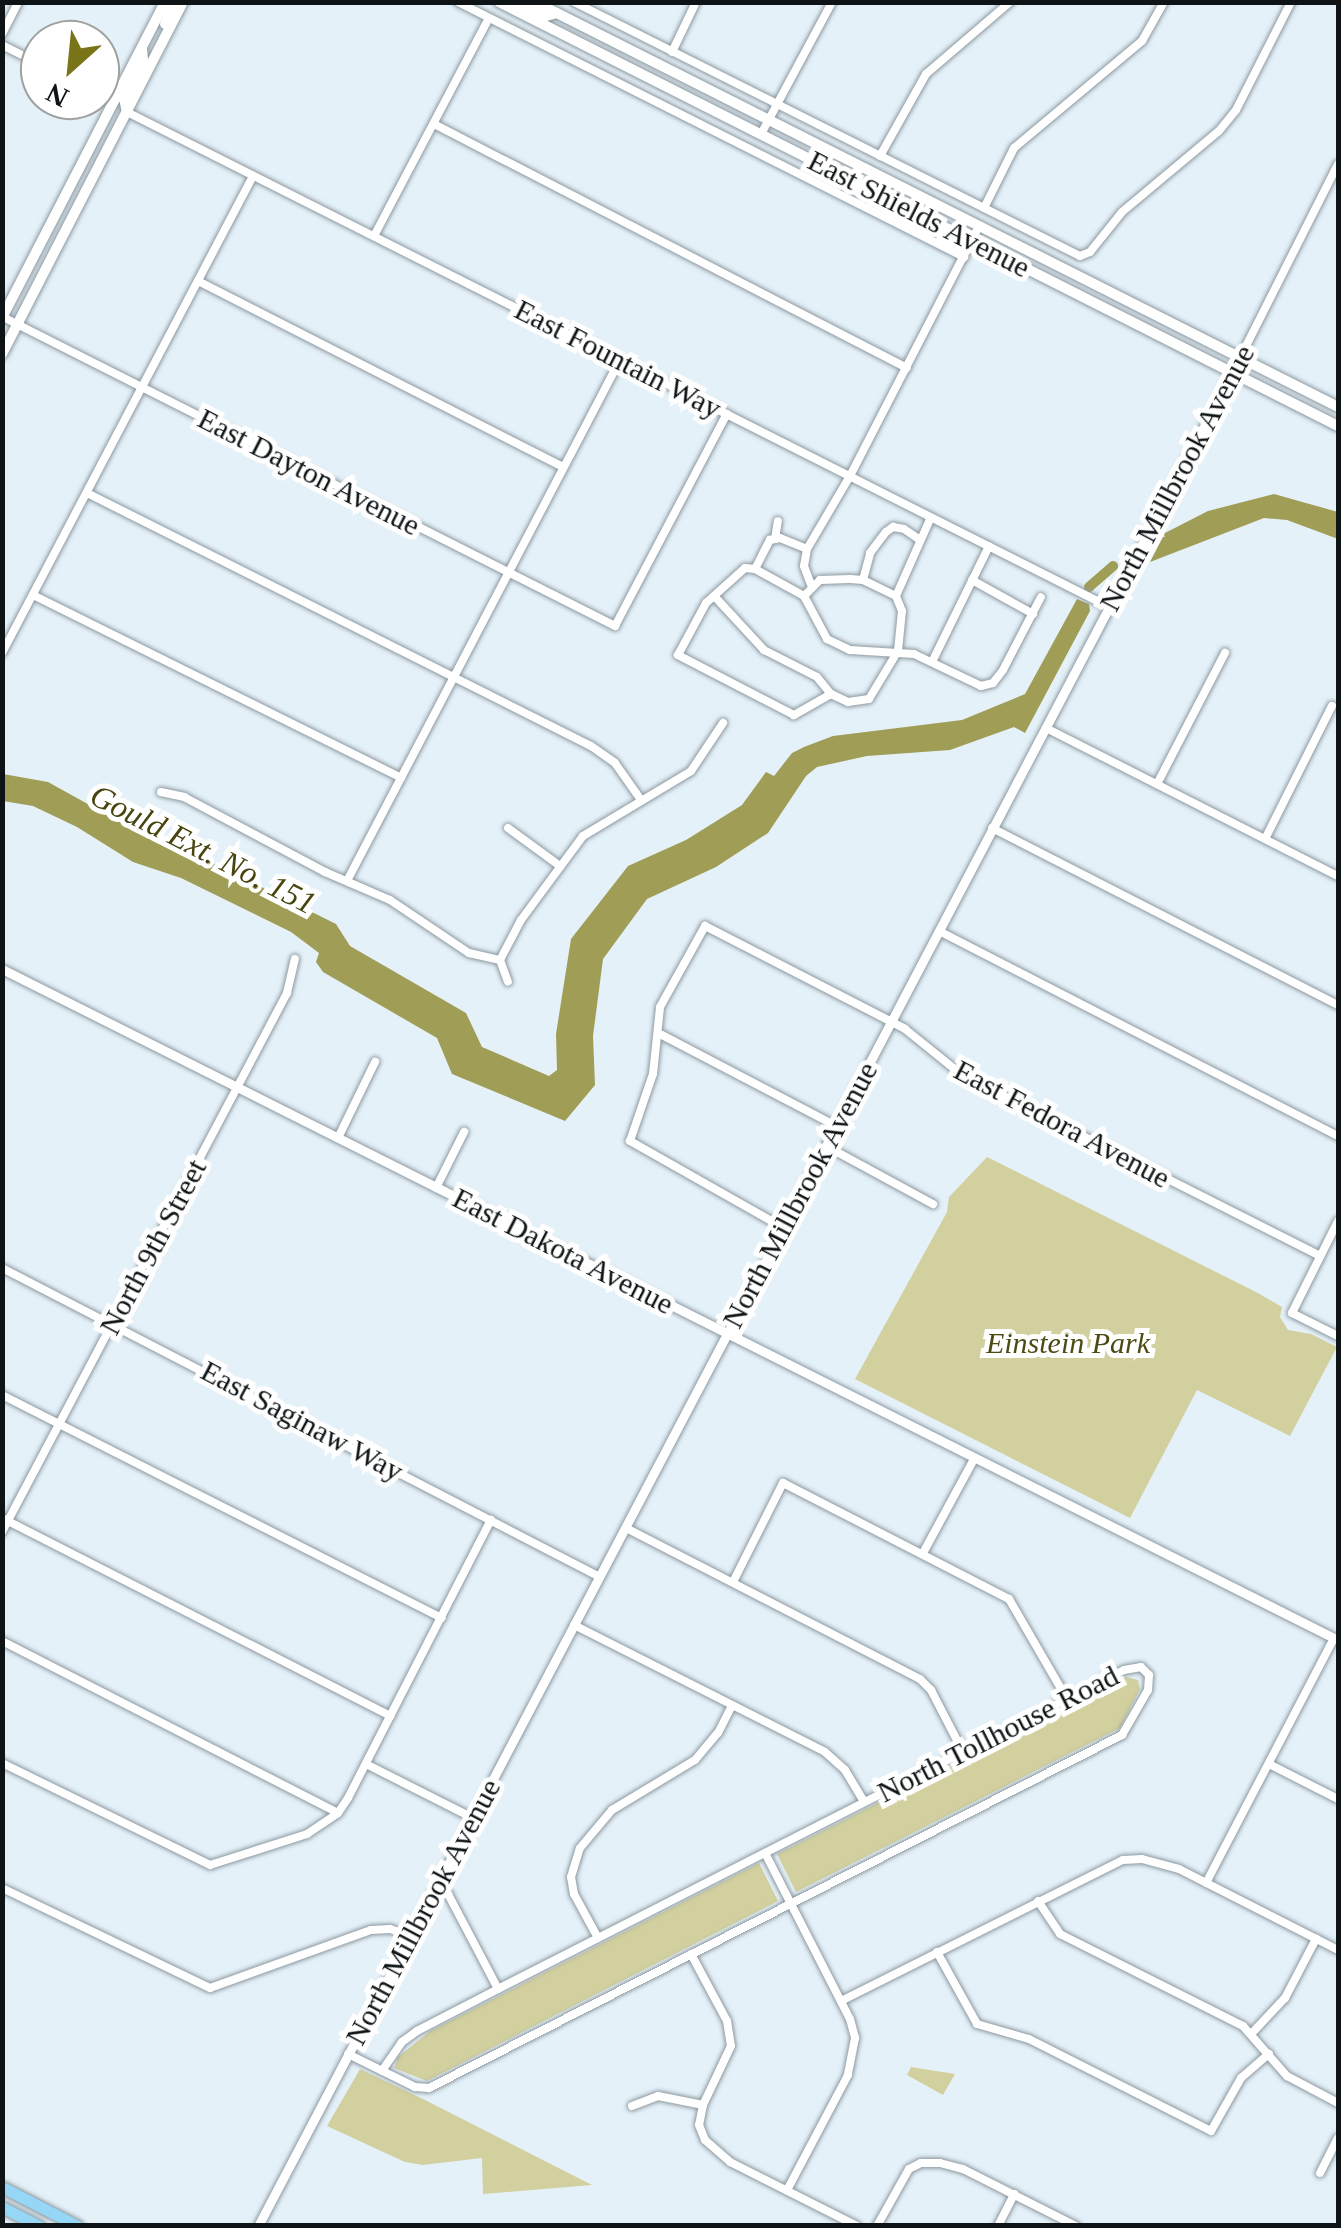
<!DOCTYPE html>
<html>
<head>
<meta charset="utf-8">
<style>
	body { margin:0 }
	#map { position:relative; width:1341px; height:2228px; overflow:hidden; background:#e5f1f9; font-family:Georgia,serif }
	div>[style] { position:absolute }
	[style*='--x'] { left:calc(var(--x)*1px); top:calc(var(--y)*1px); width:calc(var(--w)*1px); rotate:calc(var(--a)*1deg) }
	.green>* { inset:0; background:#d2d09f }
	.water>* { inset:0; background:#a09d57 }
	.canal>* { height:10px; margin:-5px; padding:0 5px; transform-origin:5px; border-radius:5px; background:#a09d57 }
	.roads { filter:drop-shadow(0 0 2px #8d99a0) drop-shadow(0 0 2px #8d99a0) }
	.minor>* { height:8px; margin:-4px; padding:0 4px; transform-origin:4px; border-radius:4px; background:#fff }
	.tertiary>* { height:9px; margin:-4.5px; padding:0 4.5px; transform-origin:4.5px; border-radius:4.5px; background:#fff }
	.secondary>* { height:10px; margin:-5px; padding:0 5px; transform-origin:5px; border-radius:5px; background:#fff }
	.primary>* { height:11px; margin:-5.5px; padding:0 5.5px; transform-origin:5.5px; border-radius:5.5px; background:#96d7f6 }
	span { translate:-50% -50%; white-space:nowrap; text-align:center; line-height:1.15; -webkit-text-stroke:10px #fff; paint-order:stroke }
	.street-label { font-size:30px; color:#0e1315 }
	.park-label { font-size:30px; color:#4d4a14; font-style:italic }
	.water-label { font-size:32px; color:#47440d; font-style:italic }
	.frame { position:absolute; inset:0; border:5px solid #0e1315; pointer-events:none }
	.north { position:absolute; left:20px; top:20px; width:100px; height:100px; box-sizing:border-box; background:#fff; border:2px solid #9fa1a1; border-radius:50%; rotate:207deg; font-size:28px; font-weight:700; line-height:40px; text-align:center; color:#0e1315 }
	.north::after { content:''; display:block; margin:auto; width:35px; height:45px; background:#797418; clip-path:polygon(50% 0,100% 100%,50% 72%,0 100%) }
</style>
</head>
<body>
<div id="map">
	<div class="green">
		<div style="clip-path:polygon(987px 1157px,1256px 1292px,1282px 1307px,1280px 1317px,1288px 1330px,1311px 1334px,1337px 1347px,1290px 1436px,1197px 1390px,1130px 1518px,855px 1379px,947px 1212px,949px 1197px)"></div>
		<div style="clip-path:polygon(1126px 1677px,1138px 1680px,1140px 1689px,1120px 1728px,796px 1892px,777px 1854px)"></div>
		<div style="clip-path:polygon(759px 1863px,778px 1901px,427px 2081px,394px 2068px,398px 2057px,430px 2031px)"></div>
		<div style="clip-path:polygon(911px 2067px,955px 2074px,943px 2095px,907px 2075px)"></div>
		<div style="clip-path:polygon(360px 2069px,425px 2100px,592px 2185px,483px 2194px,482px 2158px,423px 2165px,405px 2162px,327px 2126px)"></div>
	</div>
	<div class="water">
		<div style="clip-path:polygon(1274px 494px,1338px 512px,1338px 539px,1287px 520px,1264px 518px,1150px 562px,1165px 533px,1208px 511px)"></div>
		<div style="clip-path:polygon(1077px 599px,1089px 604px,1090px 611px,1025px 733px,1014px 727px,950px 750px,867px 756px,817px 767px,806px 776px,768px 833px,716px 867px,647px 899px,603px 959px,593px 1036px,595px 1085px,565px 1121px,452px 1074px,437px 1038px,323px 972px,316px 962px,319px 953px,291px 932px,181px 878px,133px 862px,77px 827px,33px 806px,3px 801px,3px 774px,48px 782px,151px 839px,207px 860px,336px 924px,350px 946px,466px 1013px,482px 1047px,549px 1076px,557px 1070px,556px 1034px,571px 939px,628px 866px,686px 840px,742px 805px,766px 772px,774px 776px,792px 753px,804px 747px,833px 736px,962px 720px,1025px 694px)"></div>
	</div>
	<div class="canal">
		<div style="--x:1089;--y:587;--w:32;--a:-41"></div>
	</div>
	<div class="roads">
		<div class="minor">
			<div style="--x:458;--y:2;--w:567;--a:26.75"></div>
			<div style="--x:574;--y:2;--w:566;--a:26.66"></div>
			<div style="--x:1080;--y:256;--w:11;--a:-22"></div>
			<div style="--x:1090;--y:252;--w:51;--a:-51.3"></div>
			<div style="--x:1122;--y:212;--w:126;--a:-39.9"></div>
			<div style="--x:1219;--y:131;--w:27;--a:-51"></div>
			<div style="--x:1236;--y:110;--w:121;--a:-63"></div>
			<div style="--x:2;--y:34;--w:36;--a:-63"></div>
			<div style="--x:2;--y:45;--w:42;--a:26.6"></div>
			<div style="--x:672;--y:52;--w:55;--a:-64.4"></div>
			<div style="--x:100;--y:95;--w:16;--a:27"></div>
			<div style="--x:127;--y:112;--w:1100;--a:26.75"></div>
			<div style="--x:434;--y:124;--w:532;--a:27.29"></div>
			<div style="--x:761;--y:134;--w:150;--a:-61.7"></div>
			<div style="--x:880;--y:156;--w:94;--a:-60.7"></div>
			<div style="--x:926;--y:74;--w:111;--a:-40.6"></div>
			<div style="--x:984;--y:208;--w:67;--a:-63.4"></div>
			<div style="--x:1014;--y:148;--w:167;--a:-39.9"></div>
			<div style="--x:1142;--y:41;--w:45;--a:-60.6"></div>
			<div style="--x:374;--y:236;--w:246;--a:-62.2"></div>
			<div style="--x:198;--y:281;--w:410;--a:27"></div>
			<div style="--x:3;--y:317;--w:686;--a:26.79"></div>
			<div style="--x:615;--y:626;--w:240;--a:-62.2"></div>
			<div style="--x:1240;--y:358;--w:217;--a:-63.2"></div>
			<div style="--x:87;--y:493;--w:564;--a:26.66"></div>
			<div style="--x:591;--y:746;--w:29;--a:35"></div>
			<div style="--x:615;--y:763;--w:45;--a:54.9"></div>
			<div style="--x:775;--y:539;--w:18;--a:-81"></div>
			<div style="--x:755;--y:569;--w:33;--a:-63"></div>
			<div style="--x:770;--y:540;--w:10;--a:-11"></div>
			<div style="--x:780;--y:538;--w:29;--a:22"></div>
			<div style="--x:863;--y:580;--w:28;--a:-75"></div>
			<div style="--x:870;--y:553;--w:26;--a:-53"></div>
			<div style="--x:886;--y:532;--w:9;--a:-36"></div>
			<div style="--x:893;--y:527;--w:11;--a:10"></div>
			<div style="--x:904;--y:529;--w:18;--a:34"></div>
			<div style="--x:972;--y:580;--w:70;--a:29.1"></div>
			<div style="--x:812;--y:587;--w:22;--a:-111"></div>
			<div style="--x:804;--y:566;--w:17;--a:-80"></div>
			<div style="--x:807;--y:549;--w:85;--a:-59.5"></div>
			<div style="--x:850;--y:476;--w:281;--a:-62.7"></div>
			<div style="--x:33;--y:595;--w:411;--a:26.4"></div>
			<div style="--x:896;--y:596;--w:86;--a:-66.1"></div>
			<div style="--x:716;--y:598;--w:71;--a:47.3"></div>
			<div style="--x:764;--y:650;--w:59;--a:27"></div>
			<div style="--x:817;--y:677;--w:22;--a:51"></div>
			<div style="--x:831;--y:694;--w:19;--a:25"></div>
			<div style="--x:848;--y:702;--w:21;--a:-8"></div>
			<div style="--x:869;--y:699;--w:56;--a:-58.9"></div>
			<div style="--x:898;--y:651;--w:40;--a:-84.3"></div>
			<div style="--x:902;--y:611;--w:16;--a:-112"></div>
			<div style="--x:896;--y:596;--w:37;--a:-154"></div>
			<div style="--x:863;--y:580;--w:13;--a:-176"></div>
			<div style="--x:850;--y:579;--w:30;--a:178"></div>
			<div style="--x:820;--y:580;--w:23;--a:135"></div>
			<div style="--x:2;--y:653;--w:539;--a:-62.25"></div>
			<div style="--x:932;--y:662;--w:129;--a:-63.8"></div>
			<div style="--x:831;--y:694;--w:43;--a:150.4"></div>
			<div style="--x:794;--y:715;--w:131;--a:-152.7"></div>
			<div style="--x:678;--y:655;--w:59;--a:-61.7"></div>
			<div style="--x:706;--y:603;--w:52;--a:-41.9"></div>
			<div style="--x:745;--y:568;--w:10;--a:6"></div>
			<div style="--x:755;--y:569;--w:56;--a:28.9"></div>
			<div style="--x:804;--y:596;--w:49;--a:61.9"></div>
			<div style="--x:827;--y:639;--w:25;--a:26"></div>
			<div style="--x:850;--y:650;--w:64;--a:3.6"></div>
			<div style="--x:914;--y:654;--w:74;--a:25.5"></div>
			<div style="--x:981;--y:686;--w:12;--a:-14"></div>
			<div style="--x:993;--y:683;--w:16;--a:-52"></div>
			<div style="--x:1003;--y:670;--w:82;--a:-62.5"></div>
			<div style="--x:1046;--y:728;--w:327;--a:26.9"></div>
			<div style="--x:1157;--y:784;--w:148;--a:-62.6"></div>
			<div style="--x:161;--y:792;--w:24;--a:12"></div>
			<div style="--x:184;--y:797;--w:160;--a:28"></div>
			<div style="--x:325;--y:872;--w:71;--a:23.3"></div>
			<div style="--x:390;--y:900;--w:95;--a:33.9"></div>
			<div style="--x:469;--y:953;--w:32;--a:13"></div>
			<div style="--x:508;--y:828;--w:64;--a:36.2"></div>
			<div style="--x:992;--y:828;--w:389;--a:27.1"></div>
			<div style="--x:1265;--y:839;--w:149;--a:-63.3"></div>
			<div style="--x:348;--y:879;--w:586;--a:-62.34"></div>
			<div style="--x:939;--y:931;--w:449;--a:27.2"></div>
			<div style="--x:500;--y:960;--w:45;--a:-62.3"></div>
			<div style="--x:521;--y:920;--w:104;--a:-53.6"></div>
			<div style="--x:583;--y:836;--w:126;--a:-31"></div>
			<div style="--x:691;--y:771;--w:58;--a:-56.3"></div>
			<div style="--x:500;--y:960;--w:23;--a:70"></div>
			<div style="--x:660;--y:1034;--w:199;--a:27.6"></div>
			<div style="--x:338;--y:1138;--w:85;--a:-64"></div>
			<div style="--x:826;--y:1146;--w:122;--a:28.5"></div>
			<div style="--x:436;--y:1188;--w:63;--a:-63.4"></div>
			<div style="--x:1338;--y:1221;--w:103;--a:116.6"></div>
			<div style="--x:1292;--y:1313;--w:51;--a:26.6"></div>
			<div style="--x:782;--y:1227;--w:175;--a:-150.5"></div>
			<div style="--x:630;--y:1141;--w:71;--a:-71.1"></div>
			<div style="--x:653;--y:1074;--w:67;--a:-84"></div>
			<div style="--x:660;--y:1007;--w:93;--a:-60.9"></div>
			<div style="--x:705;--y:926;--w:225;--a:27.2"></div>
			<div style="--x:905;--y:1029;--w:73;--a:38.9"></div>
			<div style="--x:962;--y:1075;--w:401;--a:26.8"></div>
			<div style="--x:2;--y:1268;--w:673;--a:27.33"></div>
			<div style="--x:2;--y:1395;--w:493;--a:26.9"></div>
			<div style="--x:2;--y:1518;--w:436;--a:27"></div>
			<div style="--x:626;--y:1528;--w:331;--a:27.2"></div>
			<div style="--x:920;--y:1679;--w:16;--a:45"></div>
			<div style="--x:931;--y:1690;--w:70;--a:62.7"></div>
			<div style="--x:2;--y:1532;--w:610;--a:-62.13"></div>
			<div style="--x:287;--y:993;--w:35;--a:-77"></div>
			<div style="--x:923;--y:1553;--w:107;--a:-61.5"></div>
			<div style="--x:733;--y:1582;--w:111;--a:-63.2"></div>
			<div style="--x:783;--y:1483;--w:254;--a:27.2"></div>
			<div style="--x:1009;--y:1599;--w:116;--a:59.9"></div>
			<div style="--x:574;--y:1625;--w:281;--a:26.8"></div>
			<div style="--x:825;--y:1752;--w:27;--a:42"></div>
			<div style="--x:845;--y:1770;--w:37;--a:59"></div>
			<div style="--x:2;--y:1641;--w:377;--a:27.1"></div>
			<div style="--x:2;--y:1763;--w:232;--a:26.1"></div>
			<div style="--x:210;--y:1865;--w:102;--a:-17.7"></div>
			<div style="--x:307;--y:1834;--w:37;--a:-34"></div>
			<div style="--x:338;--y:1813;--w:18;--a:-56"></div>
			<div style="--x:348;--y:1798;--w:313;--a:-62.8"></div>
			<div style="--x:366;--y:1764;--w:120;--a:26.8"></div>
			<div style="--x:1269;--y:1764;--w:77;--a:26.9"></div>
			<div style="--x:765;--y:1853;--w:186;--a:62.9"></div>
			<div style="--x:850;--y:2019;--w:20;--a:75"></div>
			<div style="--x:855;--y:2038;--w:38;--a:101"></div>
			<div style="--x:848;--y:2075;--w:130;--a:117.9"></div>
			<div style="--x:1206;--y:1883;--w:276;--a:-62.4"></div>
			<div style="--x:437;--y:1886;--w:14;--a:36"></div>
			<div style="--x:448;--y:1894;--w:107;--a:62.2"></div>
			<div style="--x:2;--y:1888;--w:231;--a:25.7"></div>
			<div style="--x:210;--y:1988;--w:171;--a:-19.8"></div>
			<div style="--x:371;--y:1930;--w:19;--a:-3"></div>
			<div style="--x:390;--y:1929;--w:21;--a:19"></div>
			<div style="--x:1038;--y:1901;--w:40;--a:56"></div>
			<div style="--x:1060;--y:1934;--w:205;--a:26.7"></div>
			<div style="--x:1243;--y:2026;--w:67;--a:48.7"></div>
			<div style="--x:1287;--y:2076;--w:58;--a:27.9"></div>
			<div style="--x:598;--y:1938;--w:50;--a:-118.6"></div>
			<div style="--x:574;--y:1894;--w:17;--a:-100"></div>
			<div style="--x:571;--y:1877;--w:30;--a:-73"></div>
			<div style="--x:580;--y:1848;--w:50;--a:-49.9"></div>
			<div style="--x:612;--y:1810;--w:97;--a:-31.1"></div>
			<div style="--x:695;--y:1760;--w:35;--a:-50"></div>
			<div style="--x:718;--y:1733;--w:30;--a:-63"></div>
			<div style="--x:937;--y:1952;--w:82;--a:60.9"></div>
			<div style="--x:977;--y:2024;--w:54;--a:16.1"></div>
			<div style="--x:1029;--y:2039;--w:204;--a:26.8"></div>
			<div style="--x:1211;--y:2131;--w:61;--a:-60.5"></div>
			<div style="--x:1241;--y:2078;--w:37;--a:-41"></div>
			<div style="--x:691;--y:1954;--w:76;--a:61.8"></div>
			<div style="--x:727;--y:2021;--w:25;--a:81"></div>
			<div style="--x:731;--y:2046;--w:65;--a:115.4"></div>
			<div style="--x:703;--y:2105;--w:20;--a:101"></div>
			<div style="--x:699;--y:2125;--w:16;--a:68"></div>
			<div style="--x:705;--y:2140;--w:33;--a:41"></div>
			<div style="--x:730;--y:2162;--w:142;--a:26.7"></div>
			<div style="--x:841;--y:2001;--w:315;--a:-26.6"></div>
			<div style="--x:1123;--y:1860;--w:19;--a:-3"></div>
			<div style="--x:1142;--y:1859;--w:38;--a:15"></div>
			<div style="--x:1179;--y:1869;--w:178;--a:27"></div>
			<div style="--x:1252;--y:2033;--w:48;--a:-46.7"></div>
			<div style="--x:1285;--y:1998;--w:67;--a:-62.3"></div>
			<div style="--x:348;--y:2054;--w:75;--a:26.2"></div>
			<div style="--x:415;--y:2087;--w:14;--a:4"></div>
			<div style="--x:429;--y:2088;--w:778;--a:-26.99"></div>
			<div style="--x:1122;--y:1735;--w:52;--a:-60"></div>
			<div style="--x:1148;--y:1690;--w:15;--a:-86"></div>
			<div style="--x:1149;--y:1675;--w:11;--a:-135"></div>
			<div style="--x:1141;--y:1667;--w:17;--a:170"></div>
			<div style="--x:1124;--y:1670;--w:703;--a:153"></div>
			<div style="--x:498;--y:1989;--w:91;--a:152.6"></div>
			<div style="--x:417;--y:2031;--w:19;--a:144"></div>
			<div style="--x:402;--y:2042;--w:35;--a:125"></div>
			<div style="--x:632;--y:2106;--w:28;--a:-21"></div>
			<div style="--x:658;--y:2096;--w:46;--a:11.3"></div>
			<div style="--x:1320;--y:2173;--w:39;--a:-63"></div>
			<div style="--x:877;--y:2226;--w:65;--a:-60.7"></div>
			<div style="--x:909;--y:2169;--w:13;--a:-27"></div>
			<div style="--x:921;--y:2163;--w:19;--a:0"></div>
			<div style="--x:940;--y:2163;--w:24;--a:15"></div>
			<div style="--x:963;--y:2169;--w:127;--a:26.8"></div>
			<div style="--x:998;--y:2226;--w:36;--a:-63"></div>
		</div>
		<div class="tertiary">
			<div style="--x:2;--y:969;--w:1495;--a:26.67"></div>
			<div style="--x:258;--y:2226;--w:2110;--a:-62.27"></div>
		</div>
		<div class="secondary">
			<div style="--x:499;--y:2;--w:940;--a:26.81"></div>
			<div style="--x:515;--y:2;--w:32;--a:28"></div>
			<div style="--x:543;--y:17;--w:14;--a:-17"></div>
			<div style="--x:535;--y:2;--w:899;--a:26.76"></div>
			<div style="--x:165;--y:24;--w:24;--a:-66"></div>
			<div style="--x:127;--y:112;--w:13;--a:-103"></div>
			<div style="--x:124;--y:99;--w:43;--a:-64"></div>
			<div style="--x:143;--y:60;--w:11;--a:-95"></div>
			<div style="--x:2;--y:318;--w:356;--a:-62.7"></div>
			<div style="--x:2;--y:354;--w:396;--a:-62.8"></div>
		</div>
		<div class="primary">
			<div style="--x:2;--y:2187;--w:85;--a:27.2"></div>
			<div style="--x:2;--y:2207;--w:42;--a:27.2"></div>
		</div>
	</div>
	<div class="street-label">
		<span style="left:919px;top:214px;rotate:27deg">East Shields Avenue</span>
		<span style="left:618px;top:359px;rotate:27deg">East Fountain Way</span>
		<span style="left:309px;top:472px;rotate:27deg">East Dayton Avenue</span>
		<span style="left:1177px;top:478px;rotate:-62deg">North Millbrook Avenue</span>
		<span style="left:1062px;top:1124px;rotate:28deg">East Fedora Avenue</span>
		<span style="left:800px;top:1195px;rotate:-62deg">North Millbrook Avenue</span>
		<span style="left:153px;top:1247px;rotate:-62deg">North 9th Street</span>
		<span style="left:563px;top:1251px;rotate:27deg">East Dakota Avenue</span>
		<span style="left:302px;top:1421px;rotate:28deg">East Saginaw Way</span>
		<span style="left:998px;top:1734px;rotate:-27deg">North Tollhouse Road</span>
		<span style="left:423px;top:1912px;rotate:-62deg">North Millbrook Avenue</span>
	</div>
	<div class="park-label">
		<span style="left:1068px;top:1343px">Einstein Park</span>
	</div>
	<div class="water-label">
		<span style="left:203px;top:849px;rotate:27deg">Gould Ext. No. 151</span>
	</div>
	<div class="frame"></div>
	<div class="north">N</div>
</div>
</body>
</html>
